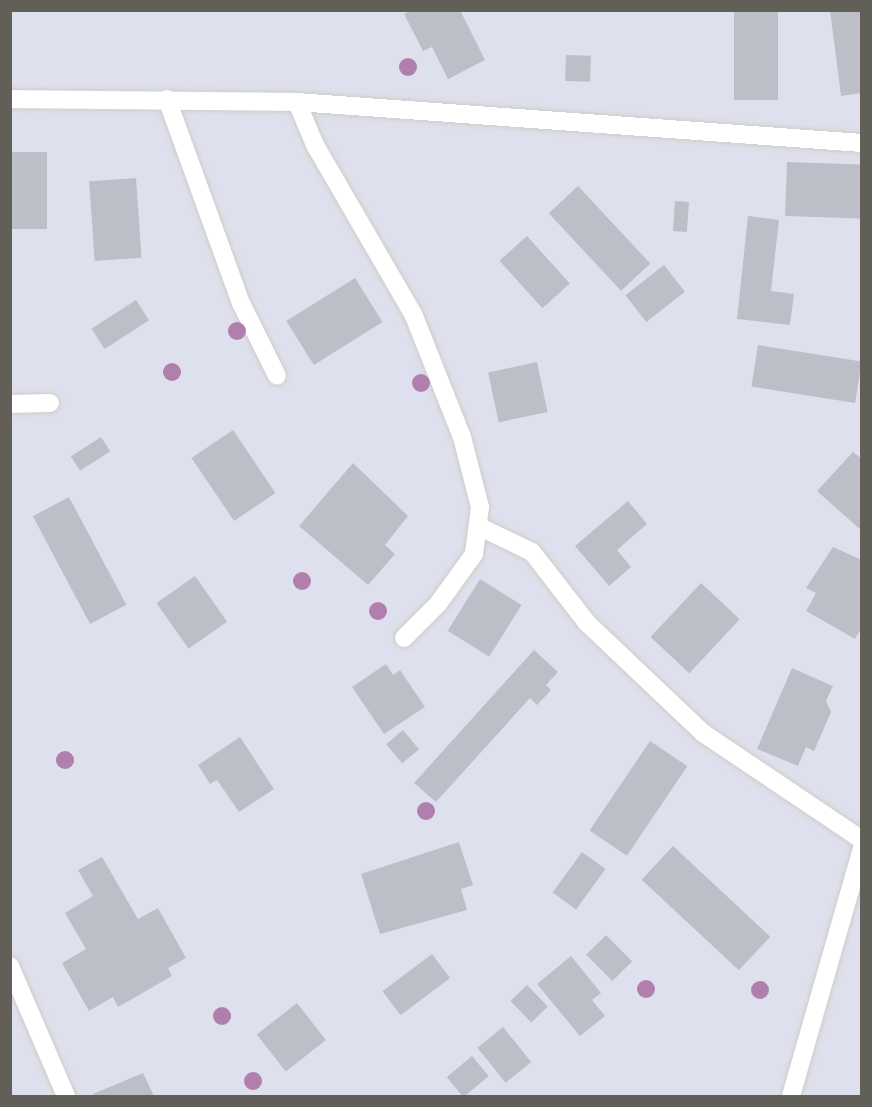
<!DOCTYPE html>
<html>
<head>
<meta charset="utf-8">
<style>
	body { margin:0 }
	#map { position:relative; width:872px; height:1107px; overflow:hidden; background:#dfe0ed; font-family:"Roboto Condensed",sans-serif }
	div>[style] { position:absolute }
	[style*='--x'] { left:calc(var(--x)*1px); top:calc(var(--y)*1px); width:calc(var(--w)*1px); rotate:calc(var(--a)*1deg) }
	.building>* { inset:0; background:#bcbfc7; transform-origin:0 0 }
	.roads { filter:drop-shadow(0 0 2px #cfcdc7) drop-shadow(0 0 2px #cfcdc7) }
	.lane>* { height:18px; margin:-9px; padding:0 9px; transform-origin:9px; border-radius:9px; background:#fff }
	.street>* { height:18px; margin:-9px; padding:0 9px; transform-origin:9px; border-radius:9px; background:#fff }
	.trees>* { width:18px; height:18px; margin:-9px; border-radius:50%; background:#b07fae }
	span { translate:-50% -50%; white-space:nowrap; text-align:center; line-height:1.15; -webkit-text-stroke:4.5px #fff; paint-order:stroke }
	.frame { position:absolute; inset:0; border:12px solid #625f58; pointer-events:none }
</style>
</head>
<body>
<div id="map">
	<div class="building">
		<div style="clip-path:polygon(412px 10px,460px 10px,485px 60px,448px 79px,432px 47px,423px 51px,404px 14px)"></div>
		<div style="left:734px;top:10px;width:44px;height:90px"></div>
		<div style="clip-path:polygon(830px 10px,862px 10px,862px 93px,841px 96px)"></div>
		<div style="left:566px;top:55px;width:25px;height:26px;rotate:2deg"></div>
		<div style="left:10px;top:152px;width:37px;height:77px"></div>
		<div style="left:787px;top:162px;width:75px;height:54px;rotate:2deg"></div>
		<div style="left:136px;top:178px;width:80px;height:47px;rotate:86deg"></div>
		<div style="left:578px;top:186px;width:106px;height:40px;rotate:47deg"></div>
		<div style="left:675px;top:201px;width:14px;height:30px;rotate:4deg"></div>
		<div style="clip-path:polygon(748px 216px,779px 220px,771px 291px,794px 294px,790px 325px,737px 319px)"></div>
		<div style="left:527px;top:236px;width:64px;height:37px;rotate:48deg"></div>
		<div style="left:664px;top:265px;width:34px;height:49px;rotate:52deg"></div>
		<div style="left:355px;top:278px;width:52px;height:81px;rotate:58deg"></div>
		<div style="left:136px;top:300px;width:24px;height:53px;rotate:57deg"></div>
		<div style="left:758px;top:345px;width:105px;height:42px;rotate:9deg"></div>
		<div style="left:537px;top:362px;width:51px;height:50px;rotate:78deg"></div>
		<div style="left:233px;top:430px;width:76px;height:50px;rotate:56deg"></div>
		<div style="left:101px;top:437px;width:17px;height:36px;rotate:57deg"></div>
		<div style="clip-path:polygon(853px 452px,862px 459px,862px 531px,817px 491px)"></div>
		<div style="clip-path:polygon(353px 463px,408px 516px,385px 545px,395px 554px,368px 585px,299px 526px)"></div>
		<div style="left:69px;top:497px;width:122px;height:41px;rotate:62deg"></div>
		<div style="clip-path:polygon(628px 501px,647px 524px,617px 550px,631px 567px,609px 586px,575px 546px)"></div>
		<div style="clip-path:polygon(833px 547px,862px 560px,862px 627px,855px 639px,806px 611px,816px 593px,806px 588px)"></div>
		<div style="left:195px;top:576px;width:56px;height:47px;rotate:55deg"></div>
		<div style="left:480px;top:579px;width:49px;height:61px;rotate:32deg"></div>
		<div style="left:701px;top:583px;width:53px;height:74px;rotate:43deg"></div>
		<div style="clip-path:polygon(534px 650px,558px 672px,546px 685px,551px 690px,537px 705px,530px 698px,436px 802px,414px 783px)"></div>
		<div style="clip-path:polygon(386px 664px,393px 675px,400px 670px,425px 707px,384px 734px,352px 687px)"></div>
		<div style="clip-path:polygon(792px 668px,833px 686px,826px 701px,831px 712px,814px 751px,806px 747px,798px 766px,757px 749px)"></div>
		<div style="left:403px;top:730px;width:25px;height:22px;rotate:50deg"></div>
		<div style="clip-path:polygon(240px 737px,274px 789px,239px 812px,217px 780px,210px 784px,198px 765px)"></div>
		<div style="left:650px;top:741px;width:45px;height:108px;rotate:34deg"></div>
		<div style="clip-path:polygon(459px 842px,473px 885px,461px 889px,467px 910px,380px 934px,361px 874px)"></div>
		<div style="left:673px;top:846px;width:133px;height:46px;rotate:43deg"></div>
		<div style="left:582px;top:852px;width:29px;height:50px;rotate:36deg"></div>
		<div style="clip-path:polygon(102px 857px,138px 919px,158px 908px,186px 958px,168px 968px,172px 976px,118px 1007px,113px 997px,89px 1011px,62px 963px,86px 949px,65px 913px,93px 896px,78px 870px)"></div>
		<div style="left:606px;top:935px;width:37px;height:28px;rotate:45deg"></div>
		<div style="left:432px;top:954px;width:30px;height:62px;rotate:53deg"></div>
		<div style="clip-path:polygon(571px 956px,601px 993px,592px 1000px,605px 1016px,580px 1036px,537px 984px)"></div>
		<div style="left:527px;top:985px;width:30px;height:23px;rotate:46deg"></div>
		<div style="left:297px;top:1003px;width:47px;height:51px;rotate:52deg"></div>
		<div style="left:503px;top:1027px;width:45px;height:33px;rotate:51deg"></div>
		<div style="left:472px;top:1056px;width:26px;height:33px;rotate:50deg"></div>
		<div style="clip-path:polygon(143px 1073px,154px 1096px,94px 1096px,93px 1094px)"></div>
	</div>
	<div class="roads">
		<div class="lane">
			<div style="--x:167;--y:99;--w:217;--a:70.1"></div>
			<div style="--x:241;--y:303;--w:81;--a:63.7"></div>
			<div style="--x:297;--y:102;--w:47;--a:67.3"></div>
			<div style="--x:315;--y:145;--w:198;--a:59.9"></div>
			<div style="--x:414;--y:316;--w:130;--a:68.4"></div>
			<div style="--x:462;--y:437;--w:72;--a:75.6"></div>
			<div style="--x:480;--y:507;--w:47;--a:97.3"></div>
			<div style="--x:474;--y:554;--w:62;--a:125.8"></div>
			<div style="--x:438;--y:604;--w:48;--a:135"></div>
			<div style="--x:10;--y:404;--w:40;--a:-1.4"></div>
			<div style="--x:478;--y:526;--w:60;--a:25.7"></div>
			<div style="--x:532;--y:552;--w:90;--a:52.2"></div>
			<div style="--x:587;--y:623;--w:160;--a:43.5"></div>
			<div style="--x:703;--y:733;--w:192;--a:33.9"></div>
		</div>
		<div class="street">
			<div style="--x:10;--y:99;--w:287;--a:0.6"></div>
			<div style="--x:297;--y:102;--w:566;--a:4.15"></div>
			<div style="--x:10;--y:966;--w:142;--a:66.7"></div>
			<div style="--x:791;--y:1096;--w:257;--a:-74"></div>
		</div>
	</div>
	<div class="trees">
		<div style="left:408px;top:67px"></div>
		<div style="left:237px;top:331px"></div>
		<div style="left:172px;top:372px"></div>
		<div style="left:421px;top:383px"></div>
		<div style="left:302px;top:581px"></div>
		<div style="left:378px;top:611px"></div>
		<div style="left:65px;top:760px"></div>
		<div style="left:426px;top:811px"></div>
		<div style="left:646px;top:989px"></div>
		<div style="left:760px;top:990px"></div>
		<div style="left:222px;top:1016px"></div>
		<div style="left:253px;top:1081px"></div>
	</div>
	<div class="frame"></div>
</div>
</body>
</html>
